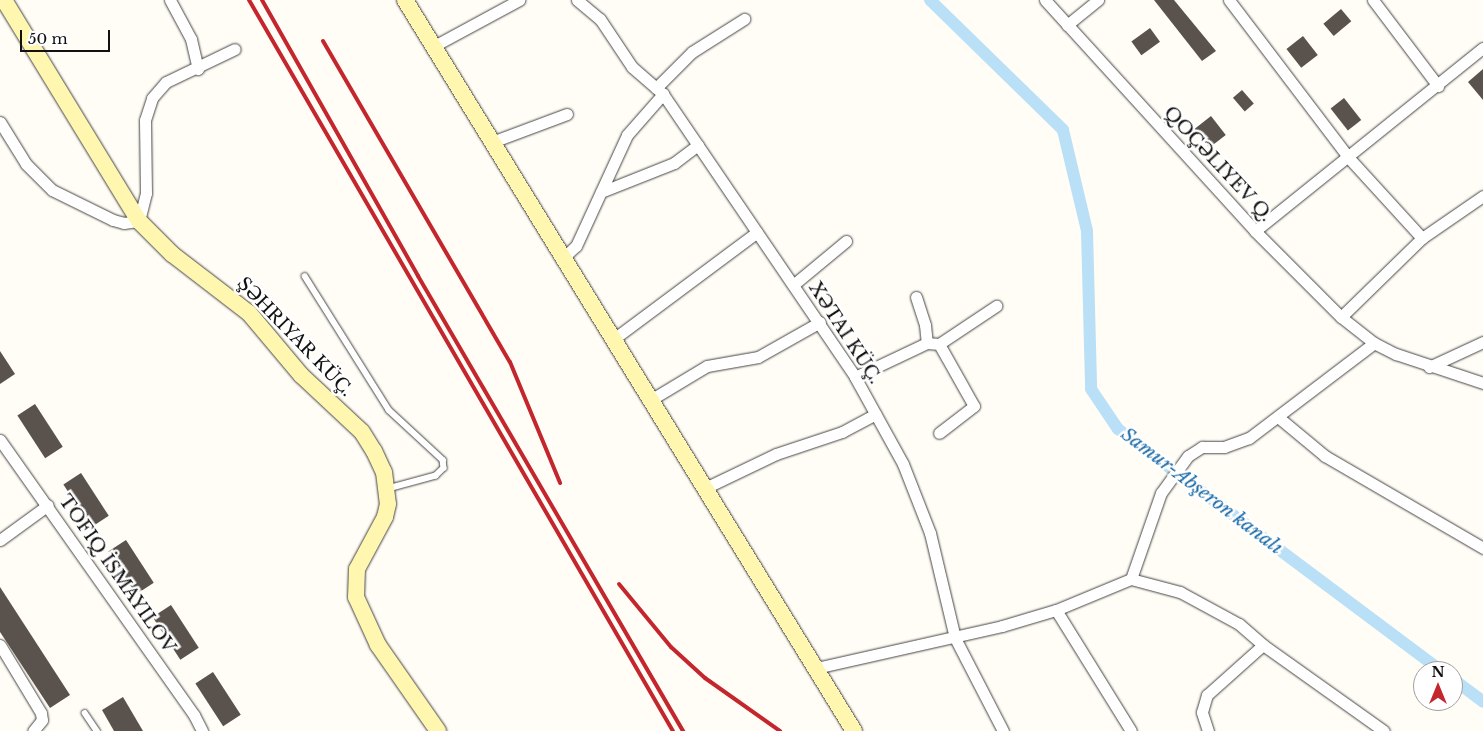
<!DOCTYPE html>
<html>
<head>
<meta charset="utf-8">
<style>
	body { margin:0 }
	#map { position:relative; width:1483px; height:731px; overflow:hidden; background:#fffdf5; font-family:"Libre Baskerville",serif }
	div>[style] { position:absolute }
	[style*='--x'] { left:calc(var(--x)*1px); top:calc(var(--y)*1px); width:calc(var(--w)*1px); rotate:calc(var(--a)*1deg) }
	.canal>* { height:12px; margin:-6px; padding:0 6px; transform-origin:6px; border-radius:6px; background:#b9e0f7 }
	.building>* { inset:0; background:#5a524d; transform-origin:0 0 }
	.roads { filter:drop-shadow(0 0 1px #444) drop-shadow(0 0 1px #444) }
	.lane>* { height:5.5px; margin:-2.75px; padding:0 2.75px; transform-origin:2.75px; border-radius:2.75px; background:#fff }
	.street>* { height:11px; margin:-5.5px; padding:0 5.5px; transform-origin:5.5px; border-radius:5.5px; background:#fff }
	.secondary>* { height:16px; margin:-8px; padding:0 8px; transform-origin:8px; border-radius:8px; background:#fff6b0 }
	.rail>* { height:4px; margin:-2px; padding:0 2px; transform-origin:2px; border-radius:2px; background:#c4262e }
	span { translate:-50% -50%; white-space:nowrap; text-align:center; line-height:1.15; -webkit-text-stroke:5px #fff; paint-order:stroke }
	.street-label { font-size:18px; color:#111 }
	.water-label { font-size:19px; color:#1768a6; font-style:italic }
	.north { position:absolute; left:1413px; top:661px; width:50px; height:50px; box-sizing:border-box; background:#fff; border:1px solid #a0a0a0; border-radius:50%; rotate:0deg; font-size:14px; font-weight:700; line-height:20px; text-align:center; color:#111 }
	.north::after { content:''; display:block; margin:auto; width:18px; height:22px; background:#c4262e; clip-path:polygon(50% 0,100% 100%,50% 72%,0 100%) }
	.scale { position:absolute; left:20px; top:30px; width:90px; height:22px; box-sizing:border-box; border:2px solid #111; border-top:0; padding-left:6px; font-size:15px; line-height:18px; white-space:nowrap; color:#111; -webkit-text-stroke:4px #fff; paint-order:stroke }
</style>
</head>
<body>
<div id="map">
	<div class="canal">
		<div style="--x:930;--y:0;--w:186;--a:44.3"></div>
		<div style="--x:1063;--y:130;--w:104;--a:76.6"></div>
		<div style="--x:1087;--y:231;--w:158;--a:88.5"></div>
		<div style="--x:1091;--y:389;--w:48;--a:56"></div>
		<div style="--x:1118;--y:429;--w:404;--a:36.8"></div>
		<div style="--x:1453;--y:679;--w:38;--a:37"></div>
	</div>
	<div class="building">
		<div style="clip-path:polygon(1154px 0,1174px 0,1216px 51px,1202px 61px)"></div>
		<div style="left:1341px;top:9px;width:16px;height:23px;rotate:50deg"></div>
		<div style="left:1150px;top:28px;width:17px;height:23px;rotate:54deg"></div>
		<div style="left:1303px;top:36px;width:24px;height:21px;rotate:52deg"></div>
		<div style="clip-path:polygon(1483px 69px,1483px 100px,1468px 82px)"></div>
		<div style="left:1242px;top:90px;width:18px;height:12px;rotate:49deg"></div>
		<div style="left:1344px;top:98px;width:28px;height:17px;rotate:52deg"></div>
		<div style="left:1211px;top:116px;width:24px;height:21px;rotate:52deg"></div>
		<div style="clip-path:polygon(0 351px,15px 374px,0 384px)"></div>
		<div style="left:35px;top:404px;width:51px;height:21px;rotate:57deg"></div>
		<div style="left:81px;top:473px;width:51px;height:21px;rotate:57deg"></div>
		<div style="left:126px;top:540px;width:51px;height:21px;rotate:57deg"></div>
		<div style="clip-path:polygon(0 587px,70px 695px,50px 708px,0 632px)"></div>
		<div style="left:171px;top:605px;width:51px;height:22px;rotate:57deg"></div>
		<div style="left:213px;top:672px;width:51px;height:21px;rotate:57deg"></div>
		<div style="clip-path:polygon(123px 697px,143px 731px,114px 731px,102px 710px)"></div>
	</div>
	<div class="roads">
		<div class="lane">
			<div style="--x:305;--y:276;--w:158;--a:57.9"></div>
			<div style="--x:389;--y:410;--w:74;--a:42.8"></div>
			<div style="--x:443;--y:460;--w:8;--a:83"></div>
			<div style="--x:444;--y:468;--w:11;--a:135"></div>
			<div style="--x:436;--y:476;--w:50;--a:164.8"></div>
			<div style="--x:85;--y:713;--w:22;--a:56"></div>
		</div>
		<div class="street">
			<div style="--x:170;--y:0;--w:44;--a:61.7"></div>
			<div style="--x:191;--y:39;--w:31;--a:77"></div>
			<div style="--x:577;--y:0;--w:30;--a:40"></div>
			<div style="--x:600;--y:19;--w:58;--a:56.3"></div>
			<div style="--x:632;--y:67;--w:41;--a:41.1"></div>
			<div style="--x:663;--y:94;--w:342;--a:55.8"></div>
			<div style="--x:855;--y:377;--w:99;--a:61.1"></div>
			<div style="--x:903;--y:464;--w:74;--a:68.6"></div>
			<div style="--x:930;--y:533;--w:108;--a:76.6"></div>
			<div style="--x:955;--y:638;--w:105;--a:62.7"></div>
			<div style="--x:1045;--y:0;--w:312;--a:47.7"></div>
			<div style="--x:1255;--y:231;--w:122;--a:45"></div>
			<div style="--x:1341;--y:317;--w:42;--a:38.2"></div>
			<div style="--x:1374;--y:343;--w:25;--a:27"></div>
			<div style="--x:1396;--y:354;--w:92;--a:18.4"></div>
			<div style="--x:1229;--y:0;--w:197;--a:52.8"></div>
			<div style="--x:1348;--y:157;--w:110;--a:47.6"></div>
			<div style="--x:1373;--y:0;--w:108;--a:52.9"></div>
			<div style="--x:1067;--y:25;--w:40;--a:-39"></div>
			<div style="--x:434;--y:46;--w:97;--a:-28.4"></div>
			<div style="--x:656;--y:88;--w:51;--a:-45"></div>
			<div style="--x:692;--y:52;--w:62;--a:-32.4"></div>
			<div style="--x:0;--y:122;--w:49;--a:58.2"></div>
			<div style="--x:26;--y:164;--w:37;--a:45"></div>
			<div style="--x:52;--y:190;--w:68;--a:26.2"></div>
			<div style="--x:113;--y:220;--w:11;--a:15"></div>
			<div style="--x:124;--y:223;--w:15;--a:-8"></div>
			<div style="--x:139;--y:221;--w:29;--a:-76"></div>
			<div style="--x:146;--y:193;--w:73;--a:-90.8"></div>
			<div style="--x:145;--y:120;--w:23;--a:-72"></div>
			<div style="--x:152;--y:98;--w:21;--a:-49"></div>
			<div style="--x:166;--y:82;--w:76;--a:-25.6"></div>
			<div style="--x:492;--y:142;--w:80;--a:-20.5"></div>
			<div style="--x:601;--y:192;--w:79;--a:-21.7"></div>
			<div style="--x:674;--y:163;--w:30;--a:-37"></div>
			<div style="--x:1255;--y:231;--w:292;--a:-38.8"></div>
			<div style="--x:564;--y:257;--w:16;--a:-43"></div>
			<div style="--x:576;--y:246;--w:122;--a:-65.3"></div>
			<div style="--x:627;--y:135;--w:55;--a:-48.7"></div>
			<div style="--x:793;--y:285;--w:69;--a:-39.7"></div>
			<div style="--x:916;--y:297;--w:29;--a:72"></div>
			<div style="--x:925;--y:325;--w:18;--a:84"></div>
			<div style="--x:1341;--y:317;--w:113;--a:-44.3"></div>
			<div style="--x:1422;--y:238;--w:74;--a:-34.5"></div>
			<div style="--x:615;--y:338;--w:177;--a:-36.7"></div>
			<div style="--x:939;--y:344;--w:69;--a:-33.7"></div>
			<div style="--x:1429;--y:367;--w:60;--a:-24.8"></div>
			<div style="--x:855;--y:377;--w:80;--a:-25.3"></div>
			<div style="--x:927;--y:343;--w:12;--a:5"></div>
			<div style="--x:939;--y:344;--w:71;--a:60.6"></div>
			<div style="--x:974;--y:406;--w:44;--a:142.4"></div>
			<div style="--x:652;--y:399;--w:64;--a:-31"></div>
			<div style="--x:707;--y:366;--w:52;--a:-10"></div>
			<div style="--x:758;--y:357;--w:71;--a:-29.4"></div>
			<div style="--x:1278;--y:417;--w:61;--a:39.7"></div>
			<div style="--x:1325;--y:456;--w:183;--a:30.2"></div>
			<div style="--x:0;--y:440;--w:337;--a:54.8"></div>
			<div style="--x:194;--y:715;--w:18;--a:63"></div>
			<div style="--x:703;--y:489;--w:81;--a:-25.6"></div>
			<div style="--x:776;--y:454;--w:70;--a:-18.4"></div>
			<div style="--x:842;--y:432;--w:38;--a:-28"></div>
			<div style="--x:0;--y:540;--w:59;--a:-36.1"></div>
			<div style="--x:1131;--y:579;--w:51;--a:14.9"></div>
			<div style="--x:1180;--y:592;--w:67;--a:28.5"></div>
			<div style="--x:1239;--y:624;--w:32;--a:41"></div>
			<div style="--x:1263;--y:645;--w:148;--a:35.4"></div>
			<div style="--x:1056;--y:610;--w:142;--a:58.2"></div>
			<div style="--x:0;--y:645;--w:79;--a:58.9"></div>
			<div style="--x:41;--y:713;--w:7;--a:82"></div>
			<div style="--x:42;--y:720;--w:14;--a:129"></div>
			<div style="--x:816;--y:668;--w:191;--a:-12.7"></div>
			<div style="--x:1002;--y:626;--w:56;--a:-16.5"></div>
			<div style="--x:1056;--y:610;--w:81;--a:-22.5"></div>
			<div style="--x:1131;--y:579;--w:91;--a:-70.8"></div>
			<div style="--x:1161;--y:493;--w:46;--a:-53.9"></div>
			<div style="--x:1188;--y:456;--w:17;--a:-33"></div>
			<div style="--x:1202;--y:447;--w:22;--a:0"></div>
			<div style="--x:1224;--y:447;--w:27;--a:-20"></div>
			<div style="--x:1249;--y:438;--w:157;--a:-37.2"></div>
			<div style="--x:1208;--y:731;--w:20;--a:-108"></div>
			<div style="--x:1202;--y:712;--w:18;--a:-74"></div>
			<div style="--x:1207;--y:695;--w:75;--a:-41.8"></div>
		</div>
		<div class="secondary">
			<div style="--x:4;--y:0;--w:259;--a:58.6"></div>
			<div style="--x:139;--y:221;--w:47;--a:45"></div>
			<div style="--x:172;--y:254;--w:97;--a:37.5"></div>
			<div style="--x:249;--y:313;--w:81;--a:50"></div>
			<div style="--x:301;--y:375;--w:83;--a:43.1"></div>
			<div style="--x:362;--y:432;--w:22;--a:58"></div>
			<div style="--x:374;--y:451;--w:23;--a:65"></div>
			<div style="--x:384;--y:472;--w:32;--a:83"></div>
			<div style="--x:388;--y:504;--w:13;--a:103"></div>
			<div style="--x:385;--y:517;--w:59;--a:118.3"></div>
			<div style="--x:357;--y:569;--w:28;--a:92"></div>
			<div style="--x:356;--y:597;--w:53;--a:65.4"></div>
			<div style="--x:378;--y:645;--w:105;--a:55.1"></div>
			<div style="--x:405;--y:0;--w:858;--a:58.44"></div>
		</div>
	</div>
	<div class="rail">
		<div style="--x:249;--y:0;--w:845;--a:59.89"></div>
		<div style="--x:262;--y:0;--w:317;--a:60.5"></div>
		<div style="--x:418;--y:276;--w:527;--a:59.78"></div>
		<div style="--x:323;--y:41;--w:371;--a:59.8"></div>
		<div style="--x:510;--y:362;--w:131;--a:67.5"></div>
		<div style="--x:619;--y:584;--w:82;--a:50.5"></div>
		<div style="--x:671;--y:647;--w:46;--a:42.4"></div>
		<div style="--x:705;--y:678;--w:92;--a:35.2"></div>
	</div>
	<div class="street-label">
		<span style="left:1218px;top:164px;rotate:47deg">QOÇƏLIYEV Q.</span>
		<span style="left:845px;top:333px;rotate:57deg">XƏTAI KÜÇ.</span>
		<span style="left:295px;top:337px;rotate:46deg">ŞƏHRIYAR KÜÇ.</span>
		<span style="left:117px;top:574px;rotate:55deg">TOFIQ İSMAYILOV</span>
	</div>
	<div class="water-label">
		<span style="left:1202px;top:491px;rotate:37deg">Samur-Abşeron kanalı</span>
	</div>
	<div class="north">N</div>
	<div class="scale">50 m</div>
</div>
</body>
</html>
